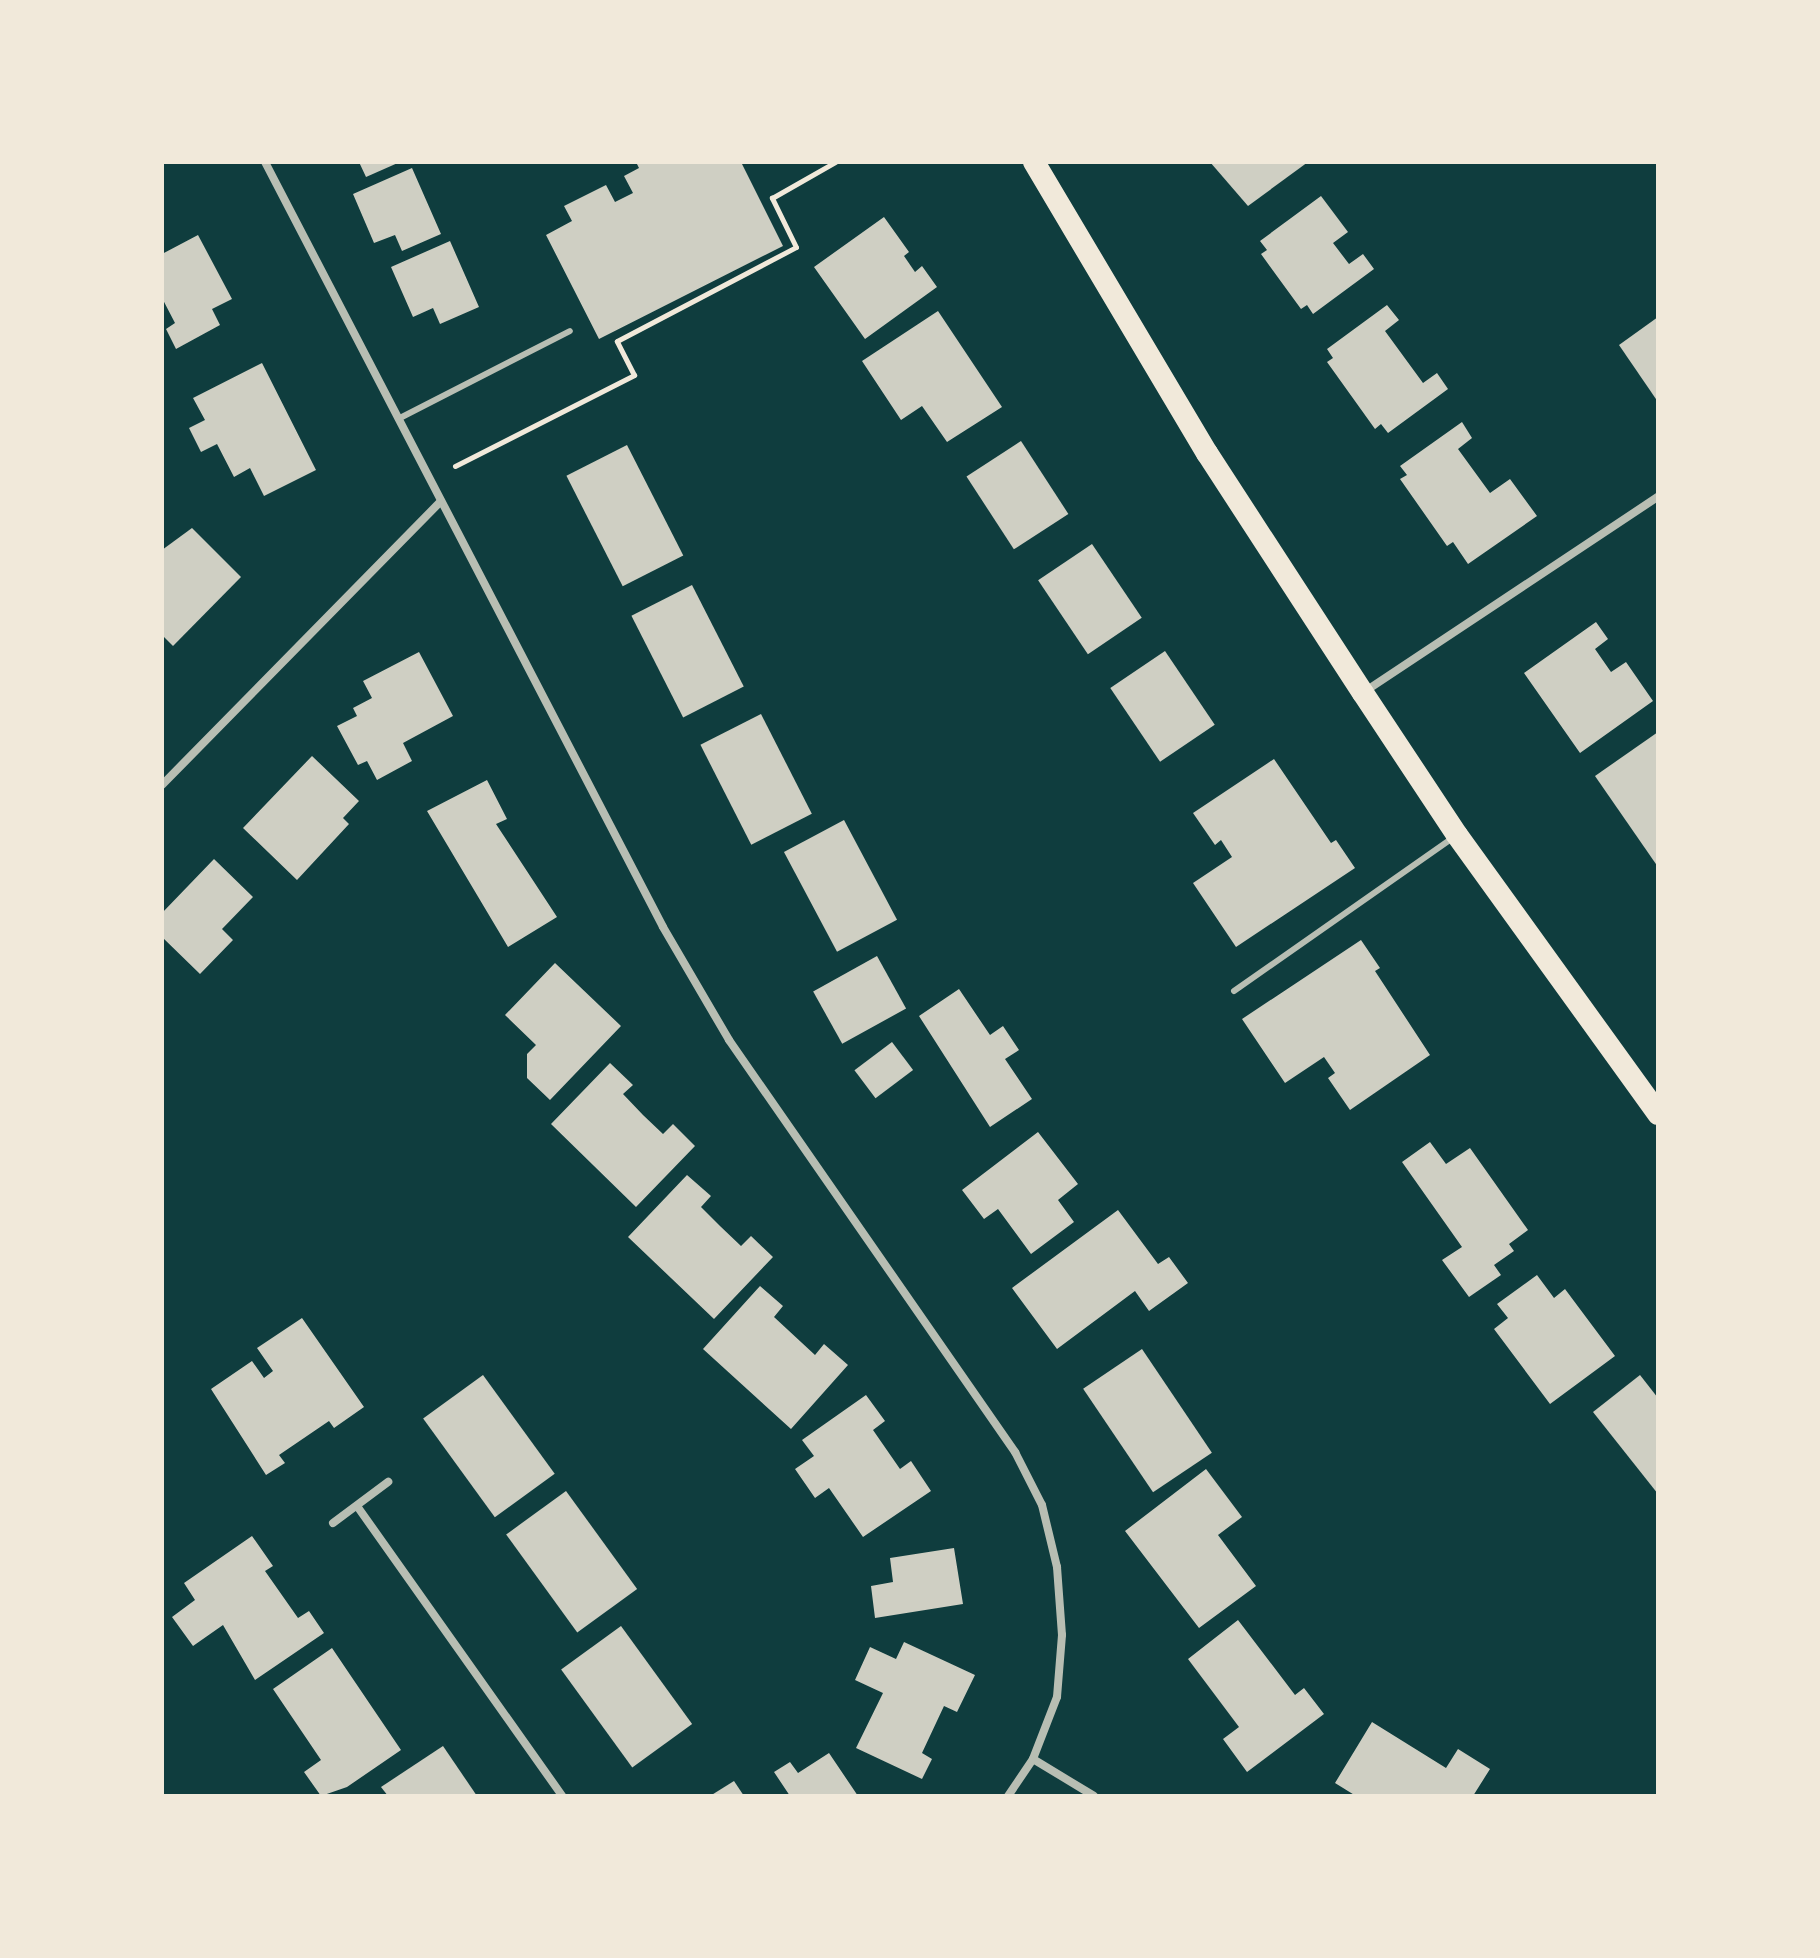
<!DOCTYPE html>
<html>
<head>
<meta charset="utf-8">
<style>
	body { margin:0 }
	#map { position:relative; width:1820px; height:1958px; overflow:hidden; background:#0f3d3e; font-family:Cabin,sans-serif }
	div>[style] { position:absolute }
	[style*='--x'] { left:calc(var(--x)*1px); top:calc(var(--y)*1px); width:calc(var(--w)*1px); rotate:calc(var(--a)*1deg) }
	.building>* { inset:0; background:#cfcfc3; transform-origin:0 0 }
	.path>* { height:5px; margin:-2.5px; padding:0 2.5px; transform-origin:2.5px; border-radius:2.5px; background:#f1e9da }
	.service>* { height:6px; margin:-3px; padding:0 3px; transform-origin:3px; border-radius:3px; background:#b8beb3 }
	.minor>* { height:8px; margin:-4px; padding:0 4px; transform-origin:4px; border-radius:4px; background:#b8beb3 }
	.trunk>* { height:22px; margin:-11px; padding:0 11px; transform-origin:11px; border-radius:11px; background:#f1e9da }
	span { translate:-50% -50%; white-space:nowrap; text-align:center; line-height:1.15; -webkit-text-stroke:6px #f1e9da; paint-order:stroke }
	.frame { position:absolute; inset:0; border:164px solid #f1e9da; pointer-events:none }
</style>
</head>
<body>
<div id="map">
	<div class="building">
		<div style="clip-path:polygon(359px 162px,400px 162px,366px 177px)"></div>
		<div style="clip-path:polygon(636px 162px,741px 162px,783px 246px,599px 339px,546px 235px,572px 221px,564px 206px,606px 185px,615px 202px,633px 193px,624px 176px,639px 168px)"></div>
		<div style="clip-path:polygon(1210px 162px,1308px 162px,1248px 206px)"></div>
		<div style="clip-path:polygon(412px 168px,441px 234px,402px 251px,395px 235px,374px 243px,353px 194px)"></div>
		<div style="clip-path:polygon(1321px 196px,1348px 232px,1333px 243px,1349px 264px,1363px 254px,1374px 269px,1313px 314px,1307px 305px,1301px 309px,1261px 254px,1267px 250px,1260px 241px)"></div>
		<div style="clip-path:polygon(884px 217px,909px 252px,904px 256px,915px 272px,922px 266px,937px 287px,865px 339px,814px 267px)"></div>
		<div style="clip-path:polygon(198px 235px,232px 299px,212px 309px,220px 325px,176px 349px,166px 329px,175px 323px,162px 298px,162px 254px)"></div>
		<div style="clip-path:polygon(450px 241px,479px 307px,440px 324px,433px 308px,413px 317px,391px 267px)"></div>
		<div style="clip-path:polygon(1387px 305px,1399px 320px,1385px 331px,1423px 383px,1437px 373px,1448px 389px,1388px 433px,1381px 424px,1375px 429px,1327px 362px,1333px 358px,1327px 349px)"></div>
		<div style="clip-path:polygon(938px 311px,1002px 407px,947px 442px,922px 406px,901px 420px,862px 361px)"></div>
		<div style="clip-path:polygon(1658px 317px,1658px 402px,1619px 345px)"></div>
		<div style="clip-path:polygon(262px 363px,316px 470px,264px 496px,250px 468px,234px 477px,217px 444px,201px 452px,189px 428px,205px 420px,193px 398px)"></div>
		<div style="clip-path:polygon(1462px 422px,1472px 438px,1458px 449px,1490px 493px,1510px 479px,1537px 516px,1468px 564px,1453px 542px,1447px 546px,1400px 479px,1407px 475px,1400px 466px)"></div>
		<div style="left:1021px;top:441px;width:87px;height:65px;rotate:57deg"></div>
		<div style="left:627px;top:445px;width:124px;height:68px;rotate:63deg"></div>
		<div style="clip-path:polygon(192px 528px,241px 577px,173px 646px,162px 635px,162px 550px)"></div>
		<div style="left:1092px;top:544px;width:89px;height:65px;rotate:56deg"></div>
		<div style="left:692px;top:585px;width:114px;height:68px;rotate:63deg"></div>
		<div style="clip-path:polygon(1596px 622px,1608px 639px,1595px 649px,1611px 672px,1626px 662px,1653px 701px,1580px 753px,1524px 673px)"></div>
		<div style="left:1165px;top:651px;width:89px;height:66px;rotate:56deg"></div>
		<div style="clip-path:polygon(419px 652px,453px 716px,403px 743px,412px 761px,377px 780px,367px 761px,358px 765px,337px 726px,357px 716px,353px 708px,372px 698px,363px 681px)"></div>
		<div style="left:761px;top:714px;width:112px;height:68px;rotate:63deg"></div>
		<div style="clip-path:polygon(1658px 732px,1658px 867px,1595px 776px)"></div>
		<div style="clip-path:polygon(312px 756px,359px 801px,343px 818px,349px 824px,297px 880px,243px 828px)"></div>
		<div style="clip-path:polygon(1274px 759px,1331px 843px,1336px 840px,1355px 868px,1236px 947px,1193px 883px,1232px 857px,1221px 840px,1215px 845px,1193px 813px)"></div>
		<div style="clip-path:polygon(487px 780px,507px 819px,496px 824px,557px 917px,508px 947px,427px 811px)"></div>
		<div style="left:844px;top:820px;width:113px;height:68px;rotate:62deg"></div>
		<div style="clip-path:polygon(214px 859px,253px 897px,222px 929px,233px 940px,200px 974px,162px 937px,162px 913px)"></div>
		<div style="clip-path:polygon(1361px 940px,1380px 968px,1375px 971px,1430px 1055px,1350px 1110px,1328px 1078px,1335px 1073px,1324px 1057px,1285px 1083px,1242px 1019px)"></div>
		<div style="left:877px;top:956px;width:60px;height:73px;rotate:61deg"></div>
		<div style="clip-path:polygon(555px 963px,621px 1026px,550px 1100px,527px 1078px,527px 1054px,536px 1045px,505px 1015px)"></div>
		<div style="clip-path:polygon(959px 989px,990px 1035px,1003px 1026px,1019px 1050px,1005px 1059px,1032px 1099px,990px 1127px,919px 1016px)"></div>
		<div style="left:892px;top:1042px;width:35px;height:47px;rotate:53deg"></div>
		<div style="clip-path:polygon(610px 1063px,633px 1085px,623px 1094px,643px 1115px,663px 1134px,673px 1124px,695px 1146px,636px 1207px,551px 1124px)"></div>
		<div style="clip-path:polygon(1038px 1132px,1078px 1184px,1058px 1200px,1074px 1222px,1031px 1254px,998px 1209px,984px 1219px,962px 1190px)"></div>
		<div style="clip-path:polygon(1430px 1142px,1446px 1164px,1470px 1148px,1528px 1230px,1509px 1244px,1514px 1251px,1494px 1265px,1501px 1275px,1469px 1297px,1442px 1260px,1462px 1247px,1402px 1162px)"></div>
		<div style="clip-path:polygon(687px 1175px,711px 1196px,701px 1207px,720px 1226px,741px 1246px,751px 1236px,773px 1257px,714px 1319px,628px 1237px)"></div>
		<div style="clip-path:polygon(1118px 1210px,1158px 1264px,1169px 1257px,1188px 1283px,1149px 1311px,1135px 1291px,1057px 1349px,1012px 1288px)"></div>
		<div style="clip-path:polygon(1537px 1275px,1554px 1298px,1565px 1289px,1615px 1356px,1550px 1404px,1494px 1329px,1508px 1318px,1497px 1304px)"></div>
		<div style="clip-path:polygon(760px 1286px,783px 1306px,774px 1317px,815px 1355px,824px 1344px,848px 1365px,791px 1429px,703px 1349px)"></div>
		<div style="clip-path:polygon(302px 1318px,364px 1407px,334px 1428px,329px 1421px,279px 1455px,285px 1463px,266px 1475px,211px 1389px,252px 1361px,264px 1378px,273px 1371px,257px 1348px)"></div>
		<div style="left:1142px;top:1349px;width:125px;height:71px;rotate:56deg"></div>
		<div style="left:483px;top:1375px;width:122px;height:74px;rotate:54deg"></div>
		<div style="clip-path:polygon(1640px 1375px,1658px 1398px,1658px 1494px,1593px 1412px)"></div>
		<div style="clip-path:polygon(866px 1395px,885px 1421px,873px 1430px,900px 1469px,911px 1461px,931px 1491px,863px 1537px,829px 1488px,815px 1498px,795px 1469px,814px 1456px,802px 1440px)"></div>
		<div style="clip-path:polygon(1206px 1469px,1242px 1517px,1218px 1535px,1256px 1586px,1199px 1628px,1125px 1531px)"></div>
		<div style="left:566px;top:1491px;width:121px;height:74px;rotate:54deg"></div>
		<div style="clip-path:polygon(252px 1536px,273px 1566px,265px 1571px,298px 1618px,309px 1611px,324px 1633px,255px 1680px,223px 1625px,193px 1646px,172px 1617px,195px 1600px,184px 1583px)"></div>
		<div style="clip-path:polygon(954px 1548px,963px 1604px,875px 1618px,871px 1586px,893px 1582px,890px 1558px)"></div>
		<div style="clip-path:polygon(1238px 1620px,1295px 1695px,1304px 1688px,1324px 1714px,1247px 1772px,1223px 1739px,1239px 1727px,1188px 1659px)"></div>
		<div style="left:621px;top:1626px;width:121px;height:74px;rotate:54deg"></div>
		<div style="clip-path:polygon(904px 1642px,975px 1675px,957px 1712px,944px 1706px,922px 1753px,932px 1759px,922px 1779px,856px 1748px,883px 1693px,855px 1680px,870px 1647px,896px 1659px)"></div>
		<div style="clip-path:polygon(332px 1648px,401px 1750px,347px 1787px,321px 1796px,304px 1772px,321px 1760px,273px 1689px)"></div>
		<div style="clip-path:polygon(1372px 1722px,1446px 1768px,1458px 1749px,1490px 1769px,1473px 1796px,1356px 1796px,1335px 1783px)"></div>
		<div style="clip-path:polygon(443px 1746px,477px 1796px,388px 1796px,381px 1787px)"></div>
		<div style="clip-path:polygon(829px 1753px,858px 1796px,790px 1796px,774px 1772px,790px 1762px,798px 1773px)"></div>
		<div style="clip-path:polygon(734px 1781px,744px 1796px,710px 1796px)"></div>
	</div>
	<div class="path">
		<div style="--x:455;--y:466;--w:201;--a:-26.9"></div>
		<div style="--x:634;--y:375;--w:38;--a:-117"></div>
		<div style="--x:617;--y:341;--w:202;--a:-27.7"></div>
		<div style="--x:796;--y:247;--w:55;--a:-116.1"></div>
		<div style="--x:772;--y:198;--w:73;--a:-29.7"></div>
	</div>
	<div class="service">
		<div style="--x:398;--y:419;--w:193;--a:-27.1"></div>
		<div style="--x:1234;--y:991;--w:269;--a:-35"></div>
	</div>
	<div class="minor">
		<div style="--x:265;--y:162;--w:862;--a:62.51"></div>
		<div style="--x:663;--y:927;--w:131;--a:59.7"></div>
		<div style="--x:729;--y:1040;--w:502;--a:55.23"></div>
		<div style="--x:1015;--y:1452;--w:59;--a:63"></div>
		<div style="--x:1042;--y:1505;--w:64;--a:76.4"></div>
		<div style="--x:1057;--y:1567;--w:68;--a:85.8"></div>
		<div style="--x:1062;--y:1635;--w:62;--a:94.6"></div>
		<div style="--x:1057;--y:1697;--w:66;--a:111.2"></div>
		<div style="--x:1033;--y:1759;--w:45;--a:124"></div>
		<div style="--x:1364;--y:692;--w:353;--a:-33.6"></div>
		<div style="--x:162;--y:785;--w:398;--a:-45.5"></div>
		<div style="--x:357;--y:1506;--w:355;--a:54.7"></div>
		<div style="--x:333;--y:1523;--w:69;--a:-36.7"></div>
		<div style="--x:1033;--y:1759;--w:71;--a:31.2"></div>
	</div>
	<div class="trunk">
		<div style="--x:1034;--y:162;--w:339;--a:59.3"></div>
		<div style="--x:1207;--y:453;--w:286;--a:57"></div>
		<div style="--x:1363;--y:693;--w:170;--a:56.5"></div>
		<div style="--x:1457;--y:835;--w:344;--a:54.2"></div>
	</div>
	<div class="frame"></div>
</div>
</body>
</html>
